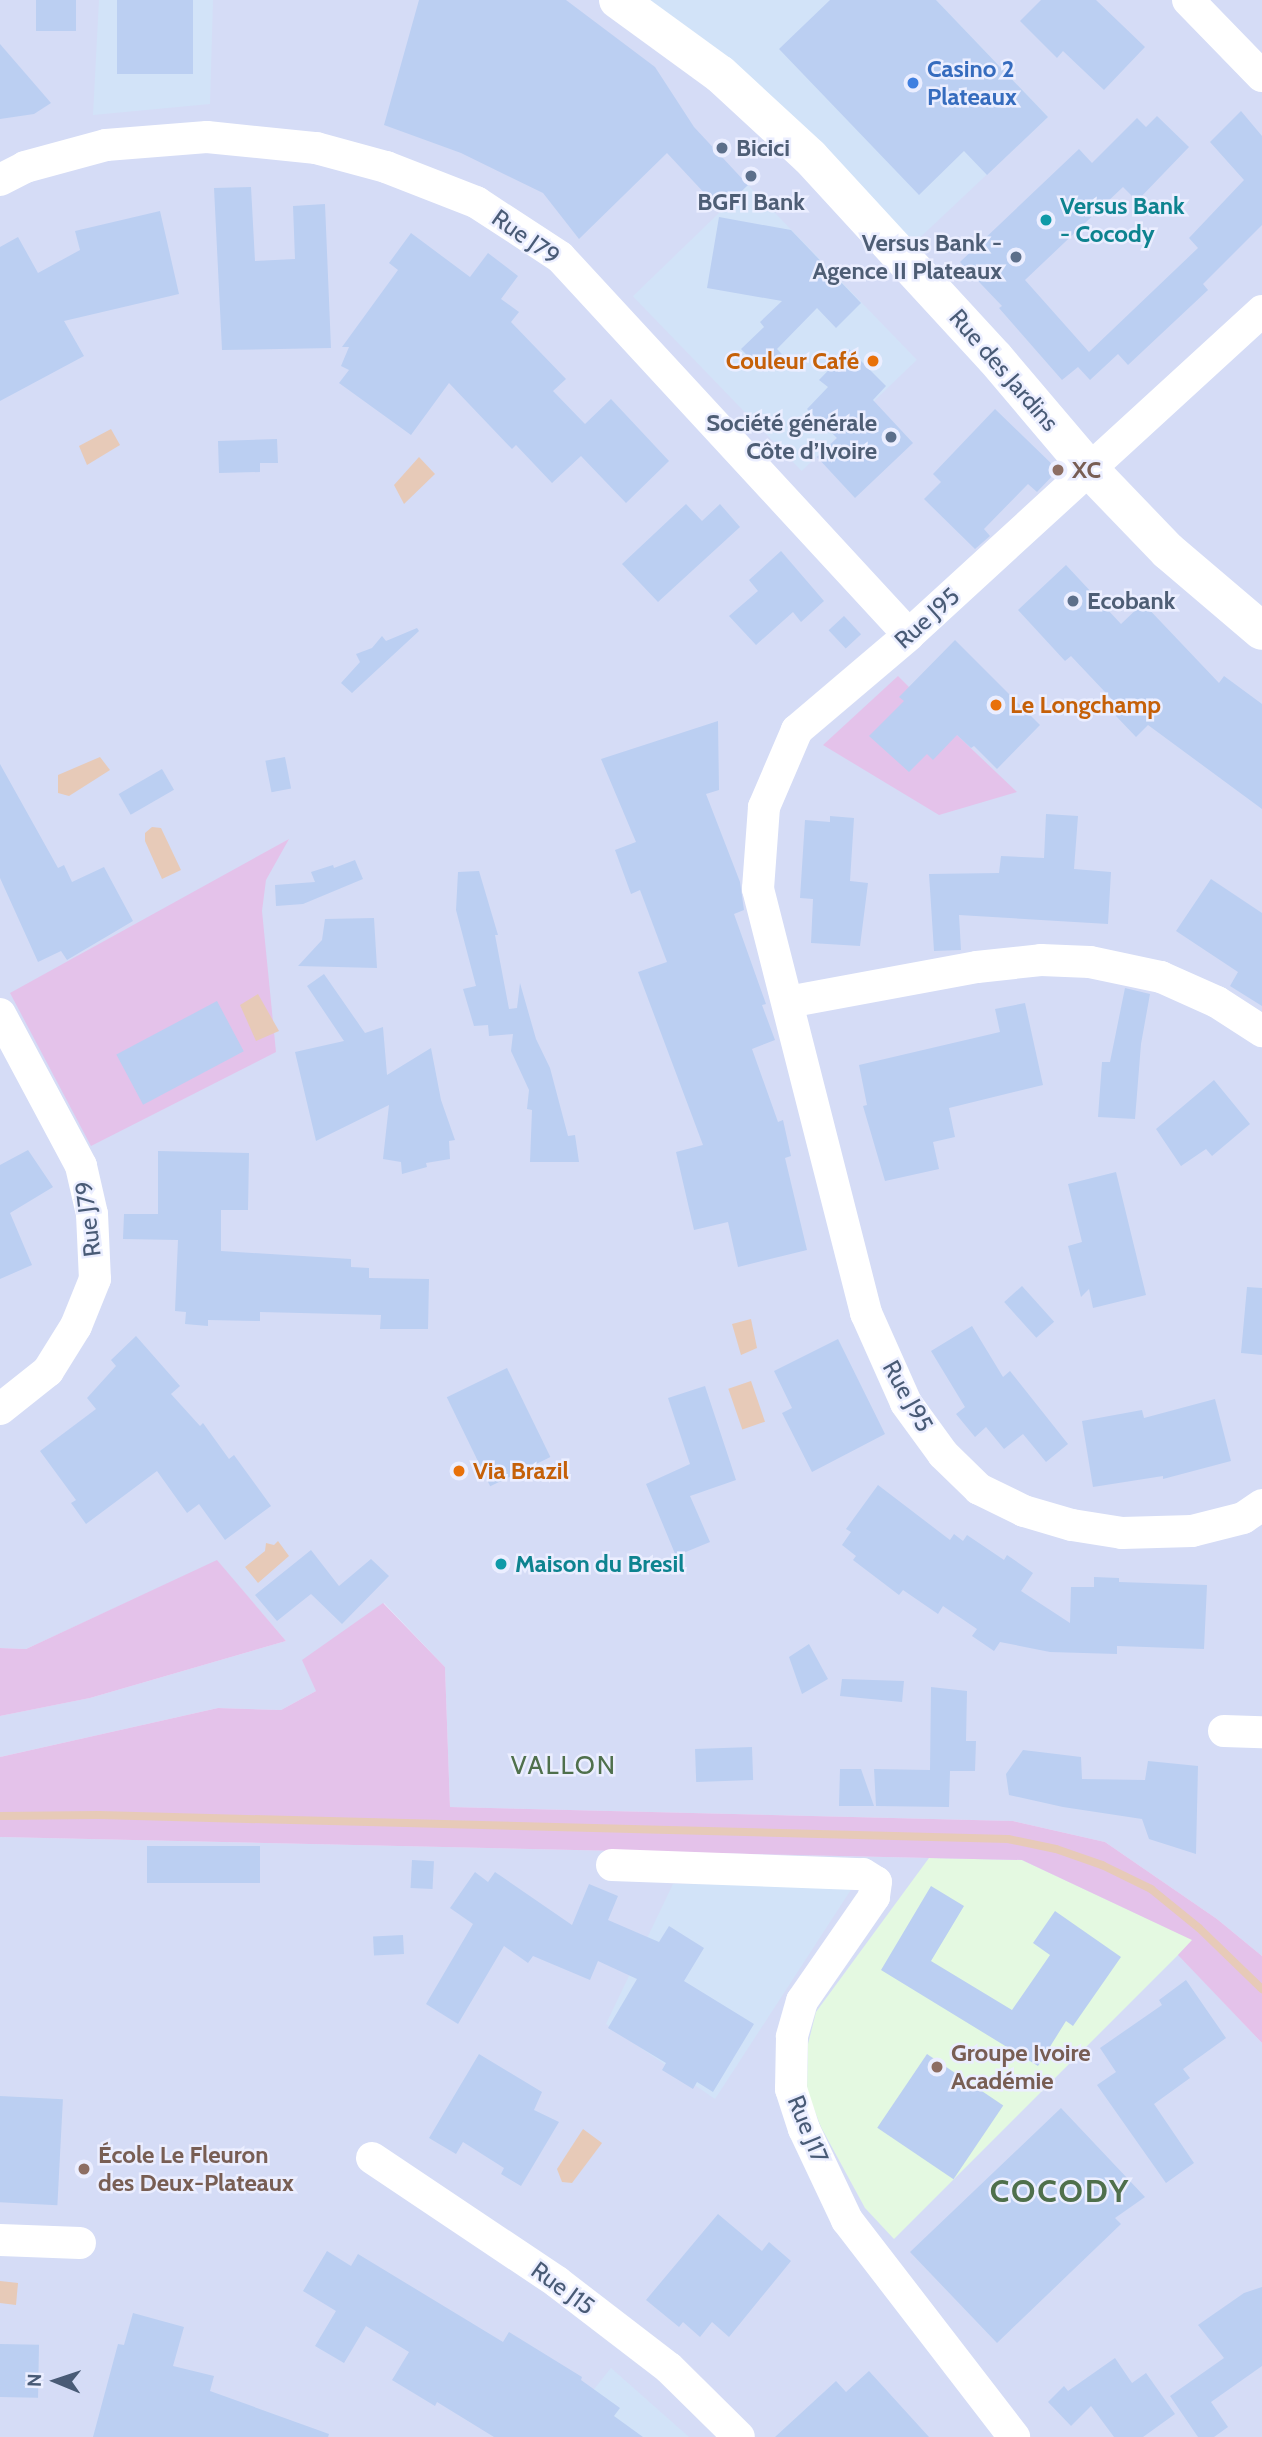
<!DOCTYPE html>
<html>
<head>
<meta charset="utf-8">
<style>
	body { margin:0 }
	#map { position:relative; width:1262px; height:2437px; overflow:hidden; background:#e4e8fd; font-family:Cabin,sans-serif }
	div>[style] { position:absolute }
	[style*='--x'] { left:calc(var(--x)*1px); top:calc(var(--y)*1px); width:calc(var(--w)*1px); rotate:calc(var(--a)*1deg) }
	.residential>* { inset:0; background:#d5dcf6 }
	.commercial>* { inset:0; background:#d2e3f8; transform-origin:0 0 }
	.education>* { inset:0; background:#e4f9e1 }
	.green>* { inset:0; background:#e4c2ea }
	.water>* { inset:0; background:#e7cab8; transform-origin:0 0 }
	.stream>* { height:8px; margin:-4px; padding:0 4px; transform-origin:4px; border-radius:4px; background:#e7cab8 }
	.building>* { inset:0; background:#bbcff2; transform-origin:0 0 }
	.minor>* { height:32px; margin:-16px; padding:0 16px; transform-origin:16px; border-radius:16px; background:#fff }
	.secondary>* { height:38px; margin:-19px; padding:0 19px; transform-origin:19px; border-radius:19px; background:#fff }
	.dots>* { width:19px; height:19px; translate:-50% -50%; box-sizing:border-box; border:4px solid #ebeeff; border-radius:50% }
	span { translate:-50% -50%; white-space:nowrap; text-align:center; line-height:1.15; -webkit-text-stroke:5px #ebeeff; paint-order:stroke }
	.shop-label { font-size:24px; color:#366cbe; font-weight:700 }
	.left { translate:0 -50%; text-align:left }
	.service-label { font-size:24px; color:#4e5e75; font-weight:700 }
	.right { translate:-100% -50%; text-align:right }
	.culture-label { font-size:24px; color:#0d838f; font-weight:700 }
	.street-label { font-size:24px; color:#495b76 }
	.food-label { font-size:24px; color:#c56008; font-weight:700 }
	.education-label { font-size:24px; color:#785e54; font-weight:700 }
	.neighbourhood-label { font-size:26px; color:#4f704c; letter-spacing:2px }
	.district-label { font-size:32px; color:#4f704c; font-weight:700; letter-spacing:2px }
	.north { position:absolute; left:21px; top:2346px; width:70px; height:70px; -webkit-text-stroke:5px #ebeeff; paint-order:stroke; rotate:272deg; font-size:19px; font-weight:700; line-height:28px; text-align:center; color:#495b76 }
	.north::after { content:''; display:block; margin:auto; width:24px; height:32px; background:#495b76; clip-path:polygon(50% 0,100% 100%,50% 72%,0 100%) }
</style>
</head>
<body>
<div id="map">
	<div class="residential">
		<div style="clip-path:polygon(0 0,1262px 0,1262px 1956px,1217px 1919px,1105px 1842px,1013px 1821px,450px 1807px,445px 1667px,384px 1603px,316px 1691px,281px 1710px,218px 1708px,0 1757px,0 1716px,90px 1698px,286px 1641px,217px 1561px,26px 1649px,0 1648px)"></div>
		<div style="clip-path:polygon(0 1837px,1022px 1860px,1193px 1940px,1179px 1955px,1262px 2043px,1262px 2437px,0 2437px)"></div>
	</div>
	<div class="commercial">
		<div style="clip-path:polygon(99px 0,213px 0,210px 104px,93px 115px)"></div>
		<div style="clip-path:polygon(644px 0,936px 0,1048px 117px,912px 245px)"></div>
		<div style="left:748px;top:185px;width:243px;height:160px;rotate:46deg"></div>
		<div style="clip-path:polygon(673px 1884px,854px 1885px,715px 2099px,606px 2024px)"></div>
		<div style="clip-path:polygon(611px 2368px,689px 2437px,556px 2437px)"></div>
	</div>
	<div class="education">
		<div style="clip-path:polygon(929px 1858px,1022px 1860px,1193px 1940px,894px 2239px,865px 2208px,821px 2127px,807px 2091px,808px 2044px,816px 2012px)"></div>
	</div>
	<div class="green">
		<div style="clip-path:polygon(898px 676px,957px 735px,1017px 792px,939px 815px,823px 745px)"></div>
		<div style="clip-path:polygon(289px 839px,266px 880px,262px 911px,276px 1052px,91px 1146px,10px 993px)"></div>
		<div style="clip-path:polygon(217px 1560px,286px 1641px,90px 1698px,0 1716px,0 1648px,26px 1649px)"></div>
		<div style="clip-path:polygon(383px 1603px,445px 1667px,450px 1807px,1013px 1821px,1105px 1842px,1217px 1919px,1262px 1956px,1262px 2043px,1178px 1955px,1192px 1940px,1022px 1860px,0 1837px,0 1757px,218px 1708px,281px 1710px,316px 1691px,302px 1660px)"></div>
	</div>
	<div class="water">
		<div style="clip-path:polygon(111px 429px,120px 445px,87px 465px,79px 446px)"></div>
		<div style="clip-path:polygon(419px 457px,435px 474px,404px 504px,394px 485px)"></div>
		<div style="clip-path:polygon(100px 757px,110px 770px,69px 796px,58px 793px,58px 775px)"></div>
		<div style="clip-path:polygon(152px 827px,161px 828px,181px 870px,162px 879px,145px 841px,145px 833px)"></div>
		<div style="clip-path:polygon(258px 994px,279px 1031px,256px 1041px,240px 1005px)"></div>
		<div style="clip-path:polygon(751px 1319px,757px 1348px,741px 1355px,732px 1324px)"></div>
		<div style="left:751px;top:1381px;width:43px;height:24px;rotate:71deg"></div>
		<div style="clip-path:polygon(278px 1541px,289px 1556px,258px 1583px,245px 1567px,265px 1551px,266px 1543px,274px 1545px)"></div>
		<div style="clip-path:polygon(583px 2129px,602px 2143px,572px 2183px,562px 2182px,557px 2169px)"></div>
		<div style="clip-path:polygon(0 2281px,18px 2283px,16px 2305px,0 2303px)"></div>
	</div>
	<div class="stream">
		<div style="--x:0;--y:1816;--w:99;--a:-0.6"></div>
		<div style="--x:99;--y:1815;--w:909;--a:1.51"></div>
		<div style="--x:1008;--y:1839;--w:49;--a:11.8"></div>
		<div style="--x:1056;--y:1849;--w:49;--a:19.2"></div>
		<div style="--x:1102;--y:1865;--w:55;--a:26.1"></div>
		<div style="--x:1151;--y:1889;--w:62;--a:39.1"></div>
		<div style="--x:1199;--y:1928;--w:88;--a:44.1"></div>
	</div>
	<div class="building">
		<div style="left:36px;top:0;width:40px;height:31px"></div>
		<div style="left:117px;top:0;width:76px;height:74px"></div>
		<div style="clip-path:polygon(419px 0,566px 0,655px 67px,694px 127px,748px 185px,721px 211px,667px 153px,579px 239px,543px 193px,461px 153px,384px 125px)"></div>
		<div style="clip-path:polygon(830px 0,936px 0,1048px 117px,987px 175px,964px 151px,919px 195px,779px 49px)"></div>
		<div style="clip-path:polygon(1041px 0,1096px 0,1145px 47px,1104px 90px,1063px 51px,1057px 58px,1020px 21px)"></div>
		<div style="clip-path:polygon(0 44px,51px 103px,34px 114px,0 119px)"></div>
		<div style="clip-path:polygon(1241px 111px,1262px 136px,1262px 225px,1203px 284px,1208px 290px,1128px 365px,1118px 354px,1090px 380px,1078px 367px,1062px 380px,999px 308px,1002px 306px,960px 262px,1079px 149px,1092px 163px,1137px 118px,1146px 127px,1157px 116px,1189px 147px,1137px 201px,1123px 187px,1025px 280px,1089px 352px,1198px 248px,1189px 238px,1244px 180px,1210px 142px)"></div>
		<div style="clip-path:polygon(251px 187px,255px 261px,295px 259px,293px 206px,325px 204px,331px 348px,222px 350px,214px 188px)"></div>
		<div style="clip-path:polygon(160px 211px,179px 294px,64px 321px,84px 356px,0 401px,0 247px,18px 237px,38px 273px,80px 250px,75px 231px)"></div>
		<div style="clip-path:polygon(719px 217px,791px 230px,861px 303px,836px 328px,817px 308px,777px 349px,782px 354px,763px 372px,741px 349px,764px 327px,760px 322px,782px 301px,707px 288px)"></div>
		<div style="clip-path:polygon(411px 233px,470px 277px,488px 253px,518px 276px,501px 299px,519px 312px,511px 322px,566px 379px,553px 391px,585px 424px,611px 399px,669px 461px,626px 503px,581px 456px,552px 483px,516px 445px,512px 449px,449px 383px,411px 435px,339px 383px,349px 370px,341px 366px,349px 347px,342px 347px,398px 270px,389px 263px)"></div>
		<div style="clip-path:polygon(849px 349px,886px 386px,873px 400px,913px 443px,855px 498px,817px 457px,837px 438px,807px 409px,828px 387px,819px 380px)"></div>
		<div style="clip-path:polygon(995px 409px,1058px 470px,1037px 492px,1028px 484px,984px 529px,990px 536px,975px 549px,924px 499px,941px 482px,933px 474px)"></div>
		<div style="clip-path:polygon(277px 439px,278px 463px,260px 463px,260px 472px,219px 473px,218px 441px)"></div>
		<div style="clip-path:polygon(686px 504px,702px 521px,720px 504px,740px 527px,658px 602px,622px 564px)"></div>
		<div style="clip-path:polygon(781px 551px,824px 601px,801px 622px,793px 612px,756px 645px,729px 616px,758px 591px,749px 580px)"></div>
		<div style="clip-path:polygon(1066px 565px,1121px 624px,1143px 603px,1219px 683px,1224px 676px,1262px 704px,1262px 809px,1148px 725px,1136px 737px,1116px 716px,1122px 710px,1071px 656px,1065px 661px,1018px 610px)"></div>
		<div style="left:844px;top:616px;width:25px;height:21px;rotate:47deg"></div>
		<div style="clip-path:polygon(417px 628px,419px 631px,352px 693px,341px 683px,360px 662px,356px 654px,372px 648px,382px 636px,386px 641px)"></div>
		<div style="clip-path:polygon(955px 640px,1040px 725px,997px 769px,974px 746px,971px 748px,957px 735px,933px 760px,927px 754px,909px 772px,869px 736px,904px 701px,899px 697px)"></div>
		<div style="clip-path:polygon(718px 721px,719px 790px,706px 794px,740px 882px,744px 910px,734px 914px,766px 1004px,762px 1005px,775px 1040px,752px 1049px,778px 1122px,783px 1120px,791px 1156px,785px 1158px,807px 1250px,738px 1267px,728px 1222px,694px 1230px,676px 1152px,703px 1145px,638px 972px,667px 962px,640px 890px,631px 894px,615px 850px,636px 842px,601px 759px)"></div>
		<div style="left:285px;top:757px;width:32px;height:20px;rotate:79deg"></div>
		<div style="clip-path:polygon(0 764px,58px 868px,64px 865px,72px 882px,104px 867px,133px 921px,67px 960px,61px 951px,38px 962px,0 878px)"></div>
		<div style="left:162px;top:769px;width:24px;height:50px;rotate:60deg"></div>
		<div style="clip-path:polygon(1046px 814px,1078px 816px,1074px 869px,1111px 872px,1108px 924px,959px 915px,961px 950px,934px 951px,929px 874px,999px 873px,1001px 856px,1044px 858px)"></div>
		<div style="clip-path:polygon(830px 816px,854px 818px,850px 881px,868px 883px,860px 946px,811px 943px,813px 899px,800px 898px,805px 820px,830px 822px)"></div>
		<div style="clip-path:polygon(355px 860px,363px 879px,303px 904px,276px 906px,275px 885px,315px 882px,311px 872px,333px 865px,334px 868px)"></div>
		<div style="clip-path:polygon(479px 871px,498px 935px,495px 935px,509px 1009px,517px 1008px,520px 983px,536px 1039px,550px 1068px,568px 1136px,575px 1135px,579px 1162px,530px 1162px,532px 1110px,527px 1109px,529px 1090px,511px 1051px,513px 1034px,489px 1036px,488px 1025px,474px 1026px,463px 989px,476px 986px,456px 910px,458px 872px)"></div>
		<div style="clip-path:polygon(1211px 879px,1262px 913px,1262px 1006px,1230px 986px,1238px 972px,1176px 931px)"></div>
		<div style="clip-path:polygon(374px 918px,377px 968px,298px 966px,322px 940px,325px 919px)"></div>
		<div style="clip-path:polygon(324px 974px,365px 1033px,383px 1027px,387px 1075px,431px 1048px,441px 1100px,455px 1140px,449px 1141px,450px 1159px,426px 1163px,427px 1167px,402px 1174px,401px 1162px,383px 1159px,389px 1105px,316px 1141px,295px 1052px,344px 1041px,307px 986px)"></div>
		<div style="clip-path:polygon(1125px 988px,1150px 994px,1141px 1044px,1135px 1119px,1098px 1117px,1102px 1062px,1110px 1062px)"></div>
		<div style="left:217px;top:1001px;width:57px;height:114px;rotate:62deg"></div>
		<div style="clip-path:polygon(1025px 1003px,1043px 1085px,949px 1108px,955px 1137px,933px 1142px,939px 1169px,885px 1181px,863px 1106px,867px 1105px,859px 1065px,1000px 1032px,995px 1009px)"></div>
		<div style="clip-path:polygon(1214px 1080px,1250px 1124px,1212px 1156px,1206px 1149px,1181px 1166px,1156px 1129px)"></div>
		<div style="clip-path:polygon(28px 1150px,53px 1187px,10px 1213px,32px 1265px,0 1279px,0 1165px)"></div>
		<div style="clip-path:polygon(158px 1151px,249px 1153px,248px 1210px,221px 1210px,221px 1251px,351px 1259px,351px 1267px,369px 1268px,369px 1278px,429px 1279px,428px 1329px,380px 1329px,381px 1315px,260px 1312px,260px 1321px,208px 1320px,208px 1326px,185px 1324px,186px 1312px,175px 1311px,178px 1240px,123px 1239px,124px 1214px,158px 1214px)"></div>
		<div style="clip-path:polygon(1116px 1172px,1146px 1295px,1093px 1308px,1089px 1289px,1081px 1297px,1068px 1246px,1082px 1242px,1068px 1184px)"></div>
		<div style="left:1022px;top:1286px;width:48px;height:24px;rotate:48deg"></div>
		<div style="clip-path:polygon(1247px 1287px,1262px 1288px,1262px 1355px,1241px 1353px)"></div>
		<div style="clip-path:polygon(972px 1326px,1003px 1377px,1010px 1371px,1068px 1444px,1046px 1462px,1023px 1434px,1004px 1449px,986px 1427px,975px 1437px,956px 1414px,965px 1407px,931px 1351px)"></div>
		<div style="clip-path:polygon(136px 1336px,180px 1386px,171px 1394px,200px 1426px,203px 1423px,229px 1459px,234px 1455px,271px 1506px,225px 1540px,199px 1504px,187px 1513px,157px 1471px,86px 1524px,71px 1503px,76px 1500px,40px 1451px,96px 1409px,87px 1398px,116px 1366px,111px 1360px)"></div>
		<div style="clip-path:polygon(838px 1339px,885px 1434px,812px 1472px,782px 1413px,792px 1408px,774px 1371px)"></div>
		<div style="left:507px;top:1368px;width:99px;height:67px;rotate:64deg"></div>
		<div style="clip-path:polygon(705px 1386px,736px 1480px,690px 1496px,710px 1542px,676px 1556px,646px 1484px,690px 1464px,668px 1398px)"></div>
		<div style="clip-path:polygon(1215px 1399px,1231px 1461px,1163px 1479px,1163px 1476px,1093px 1487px,1082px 1421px,1142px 1410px,1144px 1418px)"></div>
		<div style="clip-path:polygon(878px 1485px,950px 1540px,954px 1534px,963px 1541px,967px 1535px,1004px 1560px,1007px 1555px,1033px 1573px,1021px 1591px,1070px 1623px,1071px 1587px,1094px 1587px,1094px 1577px,1119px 1578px,1119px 1582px,1207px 1585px,1204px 1649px,1117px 1646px,1117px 1654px,1050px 1652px,1000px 1642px,994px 1651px,972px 1636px,977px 1629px,943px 1606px,938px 1614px,903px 1590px,899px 1595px,853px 1560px,856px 1556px,842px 1545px,851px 1532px,846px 1529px)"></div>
		<div style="clip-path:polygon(311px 1550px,339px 1586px,371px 1559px,389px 1576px,342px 1624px,311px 1594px,277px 1621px,255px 1595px)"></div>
		<div style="clip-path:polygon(809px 1644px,828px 1679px,802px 1694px,789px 1657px)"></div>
		<div style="clip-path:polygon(842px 1679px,904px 1681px,902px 1702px,840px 1696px)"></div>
		<div style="clip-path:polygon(931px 1687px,967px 1691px,966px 1741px,976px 1741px,975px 1771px,950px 1771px,949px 1807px,876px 1806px,874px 1769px,930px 1770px)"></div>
		<div style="left:752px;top:1747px;width:33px;height:57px;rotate:88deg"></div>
		<div style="clip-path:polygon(1023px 1750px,1081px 1757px,1082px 1779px,1145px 1780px,1148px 1761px,1198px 1766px,1196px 1854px,1149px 1839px,1142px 1819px,1063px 1807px,1009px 1795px,1006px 1774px)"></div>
		<div style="clip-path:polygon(840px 1769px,861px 1769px,874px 1806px,839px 1806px)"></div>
		<div style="left:147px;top:1846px;width:113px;height:37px"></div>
		<div style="left:412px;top:1860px;width:22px;height:28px;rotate:3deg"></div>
		<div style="clip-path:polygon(475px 1872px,488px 1882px,495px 1872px,572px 1925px,589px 1884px,618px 1896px,608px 1920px,659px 1942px,669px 1926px,704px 1948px,684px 1981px,754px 2024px,713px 2092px,697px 2082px,693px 2089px,662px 2070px,666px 2063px,608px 2028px,637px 1979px,598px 1961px,590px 1980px,533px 1956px,528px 1963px,504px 1946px,458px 2024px,426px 2004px,473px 1924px,450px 1908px)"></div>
		<div style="clip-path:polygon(931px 1886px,964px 1906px,931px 1961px,1012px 2010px,1050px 1955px,1033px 1943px,1055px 1911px,1121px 1957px,1073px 2026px,1066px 2021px,1038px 2066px,881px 1970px)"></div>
		<div style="left:403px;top:1935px;width:19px;height:30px;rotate:87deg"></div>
		<div style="clip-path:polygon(1186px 1980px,1226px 2038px,1183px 2069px,1190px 2078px,1154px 2104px,1194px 2163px,1166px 2183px,1097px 2085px,1116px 2072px,1100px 2048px,1162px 2005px,1159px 2000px)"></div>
		<div style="clip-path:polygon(479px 2054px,542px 2092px,534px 2110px,559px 2122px,521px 2186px,501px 2174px,504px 2168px,463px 2142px,456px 2154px,429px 2138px)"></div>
		<div style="left:927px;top:2054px;width:92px;height:89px;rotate:34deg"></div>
		<div style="left:0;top:2096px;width:63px;height:106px;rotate:3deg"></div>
		<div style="clip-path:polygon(1061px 2108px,1145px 2197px,1115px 2218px,1121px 2224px,997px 2343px,910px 2252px)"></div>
		<div style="clip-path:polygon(718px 2214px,762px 2251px,769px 2242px,791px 2261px,729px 2337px,712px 2322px,700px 2337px,683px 2322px,679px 2327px,646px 2300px)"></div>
		<div style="clip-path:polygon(327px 2251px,351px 2266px,358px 2254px,503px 2342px,509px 2332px,582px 2377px,581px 2380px,620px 2408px,614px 2416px,643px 2437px,494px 2437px,437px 2402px,435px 2406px,392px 2380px,409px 2352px,366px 2326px,344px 2363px,315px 2346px,336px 2311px,303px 2291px)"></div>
		<div style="clip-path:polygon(1262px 2287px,1262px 2366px,1211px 2402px,1228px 2427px,1214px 2437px,1198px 2437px,1170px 2396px,1224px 2358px,1198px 2325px,1244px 2293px)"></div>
		<div style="clip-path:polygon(133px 2313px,184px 2327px,173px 2366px,214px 2376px,210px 2391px,329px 2434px,328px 2437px,93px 2437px,118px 2344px,124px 2345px)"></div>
		<div style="left:0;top:2344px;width:39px;height:53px;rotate:1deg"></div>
		<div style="clip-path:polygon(1115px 2358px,1132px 2383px,1146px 2373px,1175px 2414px,1143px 2437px,1114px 2437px,1091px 2406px,1071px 2426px,1048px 2402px,1064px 2386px,1068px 2391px)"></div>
		<div style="clip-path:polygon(869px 2371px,929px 2437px,775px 2437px,836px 2381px,846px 2392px)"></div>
	</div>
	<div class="minor">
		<div style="--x:1188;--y:0;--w:106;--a:45.8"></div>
		<div style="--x:0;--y:180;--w:28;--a:-27"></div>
		<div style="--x:25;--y:167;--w:84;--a:-15.2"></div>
		<div style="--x:106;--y:145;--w:101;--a:-4.5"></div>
		<div style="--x:207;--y:137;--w:110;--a:5.8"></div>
		<div style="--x:316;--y:148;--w:73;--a:15.2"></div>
		<div style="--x:386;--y:167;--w:97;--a:21.3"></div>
		<div style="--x:476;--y:202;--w:100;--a:33.2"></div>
		<div style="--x:560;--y:257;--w:514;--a:47.28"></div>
		<div style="--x:1262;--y:311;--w:479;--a:137.5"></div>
		<div style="--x:909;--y:635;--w:147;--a:139.7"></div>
		<div style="--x:797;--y:730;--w:84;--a:113.2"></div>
		<div style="--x:764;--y:807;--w:82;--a:94.2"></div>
		<div style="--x:758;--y:889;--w:438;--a:75.7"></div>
		<div style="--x:866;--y:1313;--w:98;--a:66"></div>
		<div style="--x:906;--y:1403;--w:63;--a:54"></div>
		<div style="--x:943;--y:1454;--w:50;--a:44.2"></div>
		<div style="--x:979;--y:1489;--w:50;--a:26.1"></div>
		<div style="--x:1024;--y:1511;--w:50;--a:16.3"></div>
		<div style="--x:1072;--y:1525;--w:51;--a:9.1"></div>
		<div style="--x:1122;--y:1533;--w:70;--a:-1.6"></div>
		<div style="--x:1192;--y:1531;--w:53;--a:-14.3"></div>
		<div style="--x:1243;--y:1518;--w:23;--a:-34"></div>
		<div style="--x:788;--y:1002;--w:192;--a:-10.5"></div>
		<div style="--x:977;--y:967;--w:64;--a:-6.2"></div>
		<div style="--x:1041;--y:960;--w:49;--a:2.3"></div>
		<div style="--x:1090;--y:962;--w:73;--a:11.9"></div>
		<div style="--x:1161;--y:977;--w:61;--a:24.1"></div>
		<div style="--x:1217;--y:1002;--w:54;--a:32.8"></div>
		<div style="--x:0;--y:1014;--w:172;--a:61.9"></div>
		<div style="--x:81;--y:1166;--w:49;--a:77.1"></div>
		<div style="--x:92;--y:1214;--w:65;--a:87.4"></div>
		<div style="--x:95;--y:1279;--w:51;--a:112"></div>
		<div style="--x:76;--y:1326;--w:53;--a:121.9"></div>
		<div style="--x:48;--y:1371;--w:61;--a:141.6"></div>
		<div style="--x:1224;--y:1731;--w:38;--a:2"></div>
		<div style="--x:612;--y:1865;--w:251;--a:2.1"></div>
		<div style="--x:863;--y:1874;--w:15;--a:32"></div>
		<div style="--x:876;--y:1882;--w:15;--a:98"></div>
		<div style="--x:874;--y:1897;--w:126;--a:124.7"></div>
		<div style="--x:802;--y:2001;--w:37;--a:106"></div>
		<div style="--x:792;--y:2037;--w:52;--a:91.1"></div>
		<div style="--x:791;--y:2089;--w:42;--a:72"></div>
		<div style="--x:804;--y:2129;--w:101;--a:64.7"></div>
		<div style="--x:847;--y:2220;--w:274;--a:52.4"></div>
		<div style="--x:372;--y:2158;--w:223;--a:33.8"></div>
		<div style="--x:557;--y:2282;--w:141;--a:37.5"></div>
		<div style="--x:669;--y:2368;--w:98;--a:44.6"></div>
		<div style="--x:0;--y:2240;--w:80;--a:2.1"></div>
	</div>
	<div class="secondary">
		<div style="--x:618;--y:0;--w:126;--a:36"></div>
		<div style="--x:720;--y:74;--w:122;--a:42.7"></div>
		<div style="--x:810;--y:157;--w:273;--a:47.4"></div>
		<div style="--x:995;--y:358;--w:145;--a:49.7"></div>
		<div style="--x:1089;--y:469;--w:114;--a:46.1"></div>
		<div style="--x:1168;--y:551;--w:123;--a:40.4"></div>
	</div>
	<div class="dots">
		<div style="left:913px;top:83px;background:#3f7fe0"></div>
		<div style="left:722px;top:148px;background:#5c6f8a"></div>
		<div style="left:751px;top:176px;background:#5c6f8a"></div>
		<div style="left:1046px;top:220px;background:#0f9aa8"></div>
		<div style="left:1016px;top:257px;background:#5c6f8a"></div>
		<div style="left:873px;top:361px;background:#e8710a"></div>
		<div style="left:891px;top:437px;background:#5c6f8a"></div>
		<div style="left:1058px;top:470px;background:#8d6e63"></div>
		<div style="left:1073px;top:601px;background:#5c6f8a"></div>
		<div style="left:996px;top:705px;background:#e8710a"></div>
		<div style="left:459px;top:1471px;background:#e8710a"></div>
		<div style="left:501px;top:1564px;background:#0f9aa8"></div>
		<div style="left:937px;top:2067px;background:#8d6e63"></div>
		<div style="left:84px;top:2169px;background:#8d6e63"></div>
	</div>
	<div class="shop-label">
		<span class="left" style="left:927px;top:83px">Casino 2<br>Plateaux</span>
	</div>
	<div class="service-label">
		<span class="left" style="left:736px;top:148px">Bicici</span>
		<span style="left:751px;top:202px">BGFI Bank</span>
		<span class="right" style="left:1002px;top:257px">Versus Bank -<br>Agence II Plateaux</span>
		<span class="right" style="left:877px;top:437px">Société générale<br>Côte d’Ivoire</span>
		<span class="left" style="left:1087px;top:601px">Ecobank</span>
	</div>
	<div class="culture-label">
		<span class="left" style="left:1060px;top:220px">Versus Bank<br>- Cocody</span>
		<span class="left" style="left:515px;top:1564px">Maison du Bresil</span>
	</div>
	<div class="street-label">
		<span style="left:526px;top:237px;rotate:35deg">Rue J79</span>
		<span style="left:1004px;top:370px;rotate:49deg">Rue des Jardins</span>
		<span style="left:927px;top:618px;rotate:-42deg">Rue J95</span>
		<span style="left:88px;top:1219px;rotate:-97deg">Rue J79</span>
		<span style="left:908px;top:1396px;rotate:61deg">Rue J95</span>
		<span style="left:808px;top:2129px;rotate:68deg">Rue J17</span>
		<span style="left:563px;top:2288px;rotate:36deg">Rue J15</span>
	</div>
	<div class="food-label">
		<span class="right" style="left:859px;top:361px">Couleur Café</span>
		<span class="left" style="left:1010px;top:705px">Le Longchamp</span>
		<span class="left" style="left:473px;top:1471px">Via Brazil</span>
	</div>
	<div class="education-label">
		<span class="left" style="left:1072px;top:470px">XC</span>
		<span class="left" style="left:951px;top:2067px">Groupe Ivoire<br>Académie</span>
		<span class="left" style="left:98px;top:2169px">École Le Fleuron<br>des Deux-Plateaux</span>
	</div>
	<div class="neighbourhood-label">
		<span style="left:564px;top:1766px">VALLON</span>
	</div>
	<div class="district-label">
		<span style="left:1060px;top:2191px">COCODY</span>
	</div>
	<div class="north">N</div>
</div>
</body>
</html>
